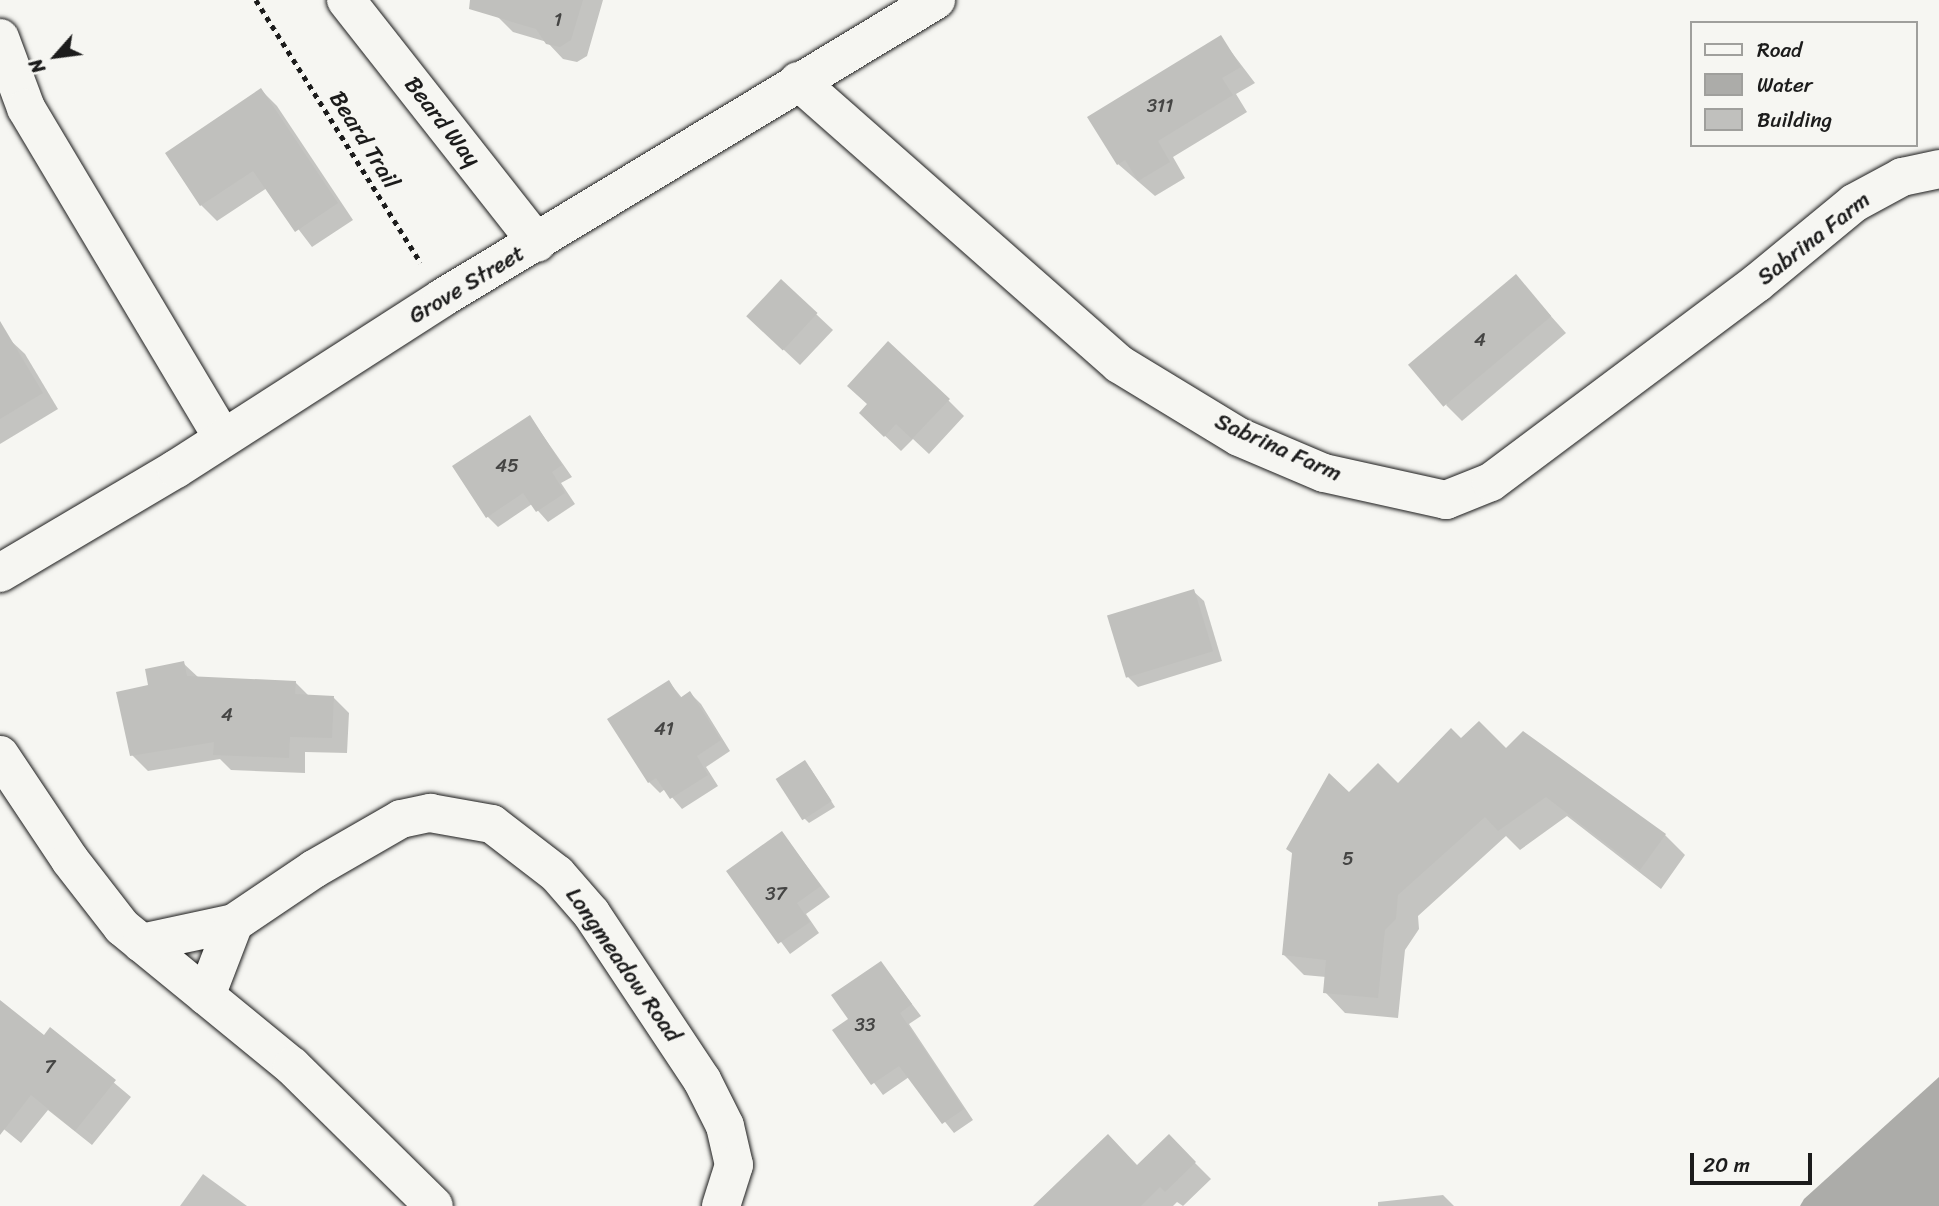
<!DOCTYPE html>
<html>
<head>
<meta charset="utf-8">
<style>
	body { margin:0 }
	#map { position:relative; width:1939px; height:1206px; overflow:hidden; background:#f6f6f2; font-family:Sriracha,sans-serif }
	div>[style] { position:absolute }
	[style*='--x'] { left:calc(var(--x)*1px); top:calc(var(--y)*1px); width:calc(var(--w)*1px); rotate:calc(var(--a)*1deg) }
	.water>* { inset:0; background:#acaca9 }
	.shadow>* { inset:0; background:#0003 }
	.building>* { inset:0; background:#c0c0bd; transform-origin:0 0 }
	.path>* { height:4.5px; margin-top:-2.25px; transform-origin:0; background:repeating-linear-gradient(90deg,#1c1c1c 0 5px,transparent 0 10px) }
	.roads { filter:drop-shadow(0 0 2px #1c1c1c) drop-shadow(0 0 2px #1c1c1c) }
	.minor>* { height:38px; margin:-19px; padding:0 19px; transform-origin:19px; border-radius:19px; background:#f6f6f2 }
	span { translate:-50% -50%; white-space:nowrap; text-align:center; line-height:1.15; -webkit-text-stroke:5px #f6f6f2; paint-order:stroke }
	.number-label { font-size:19px; color:#454544 }
	.number-label span { -webkit-text-stroke-width:0 }
	.street-label { font-size:23px; color:#1c1c1c }
	.legend { position:absolute; left:1690px; top:21px; width:228px; height:126px; box-sizing:border-box; background:#f6f6f2; border:2px solid #9f9f9c; margin:0; padding:9px 12px; list-style:none; font-size:21px; color:#1c1c1c }
	.legend li { display:flex; align-items:center; gap:14px; height:35px }
	.legend b { width:35px; border:2px solid #9f9f9c }
	.north { position:absolute; left:21px; top:21px; width:70px; height:70px; -webkit-text-stroke:5px #f6f6f2; paint-order:stroke; rotate:242deg; font-size:19px; font-weight:700; line-height:28px; text-align:center; color:#1c1c1c }
	.north::after { content:''; display:block; margin:auto; width:24px; height:32px; background:#1c1c1c; clip-path:polygon(50% 0,100% 100%,50% 72%,0 100%) }
	.scale { position:absolute; left:1690px; top:1153px; width:122px; height:32px; box-sizing:border-box; border:4px solid #1c1c1c; border-top:0; padding-left:9px; font-size:21px; line-height:24px; white-space:nowrap; color:#1c1c1c; -webkit-text-stroke:5px #f6f6f2; paint-order:stroke }
</style>
</head>
<body>
<div id="map">
	<div class="water">
		<div style="clip-path:polygon(1939px 1077px,1939px 1206px,1800px 1206px,1804px 1199px)"></div>
	</div>
	<div class="shadow">
		<div style="clip-path:polygon(502px 0,603px 0,587px 56px,577px 62px,563px 59px,547px 42px,513px 32px,497px 16px)"></div>
		<div style="clip-path:polygon(1220px 37px,1255px 83px,1236px 94px,1247px 112px,1173px 157px,1185px 178px,1155px 196px,1118px 164px)"></div>
		<div style="clip-path:polygon(261px 90px,277px 106px,353px 220px,312px 247px,267px 188px,217px 221px,201px 205px)"></div>
		<div style="clip-path:polygon(1515px 276px,1566px 333px,1462px 421px,1446px 405px)"></div>
		<div style="clip-path:polygon(781px 281px,833px 330px,800px 365px,765px 332px)"></div>
		<div style="clip-path:polygon(9px 339px,25px 354px,58px 409px,0 444px,0 344px)"></div>
		<div style="clip-path:polygon(948px 400px,964px 416px,929px 454px,913px 439px,901px 451px,861px 413px,868px 405px)"></div>
		<div style="clip-path:polygon(530px 417px,572px 477px,561px 483px,575px 504px,548px 522px,532px 504px,498px 527px,487px 516px)"></div>
		<div style="clip-path:polygon(1193px 591px,1204px 601px,1222px 661px,1138px 687px,1127px 676px)"></div>
		<div style="clip-path:polygon(183px 663px,199px 678px,295px 682px,309px 696px,334px 698px,349px 713px,347px 753px,305px 752px,305px 773px,231px 770px,220px 759px,148px 771px,132px 755px,150px 687px)"></div>
		<div style="clip-path:polygon(669px 682px,682px 698px,690px 693px,701px 704px,730px 751px,706px 767px,718px 786px,682px 809px,665px 789px,660px 793px,649px 782px)"></div>
		<div style="clip-path:polygon(1523px 734px,1665px 835px,1685px 855px,1661px 889px,1567px 816px,1520px 850px,1506px 836px,1418px 916px,1419px 929px,1405px 950px,1398px 1018px,1345px 1013px,1325px 992px,1326px 977px,1304px 975px,1284px 955px,1349px 795px,1398px 785px,1461px 741px,1506px 751px)"></div>
		<div style="clip-path:polygon(810px 768px,835px 807px,809px 823px,804px 818px)"></div>
		<div style="clip-path:polygon(782px 833px,830px 897px,806px 914px,819px 933px,790px 954px,729px 871px)"></div>
		<div style="clip-path:polygon(881px 963px,921px 1016px,909px 1024px,973px 1120px,954px 1133px,909px 1077px,883px 1095px,835px 1030px,850px 1019px)"></div>
		<div style="clip-path:polygon(0 1002px,44px 1037px,50px 1029px,131px 1097px,92px 1145px,48px 1110px,21px 1143px,0 1126px)"></div>
		<div style="clip-path:polygon(1169px 1137px,1211px 1179px,1183px 1206px,1177px 1202px,1173px 1206px,1035px 1206px,1138px 1167px)"></div>
		<div style="clip-path:polygon(203px 1174px,247px 1206px,180px 1206px)"></div>
		<div style="clip-path:polygon(1443px 1195px,1454px 1206px,1378px 1206px,1378px 1202px)"></div>
	</div>
	<div class="building">
		<div style="clip-path:polygon(470px 0,583px 0,571px 40px,560px 47px,546px 44px,536px 29px,469px 9px)"></div>
		<div style="clip-path:polygon(1221px 35px,1241px 67px,1222px 78px,1233px 95px,1158px 141px,1170px 162px,1138px 181px,1125px 160px,1117px 165px,1087px 117px)"></div>
		<div style="clip-path:polygon(261px 88px,338px 203px,295px 232px,253px 171px,200px 206px,165px 153px)"></div>
		<div style="left:1516px;top:274px;width:55px;height:141px;rotate:50deg"></div>
		<div style="left:781px;top:279px;width:50px;height:51px;rotate:43deg"></div>
		<div style="clip-path:polygon(0 321px,43px 393px,0 419px)"></div>
		<div style="clip-path:polygon(888px 341px,950px 399px,912px 439px,896px 424px,884px 437px,859px 413px,867px 404px,847px 386px)"></div>
		<div style="clip-path:polygon(530px 415px,562px 465px,552px 472px,565px 493px,536px 512px,523px 493px,486px 518px,452px 466px)"></div>
		<div style="left:1194px;top:589px;width:65px;height:91px;rotate:73deg"></div>
		<div style="clip-path:polygon(184px 661px,187px 676px,296px 681px,295px 694px,334px 696px,332px 738px,290px 737px,289px 758px,213px 755px,214px 742px,130px 756px,116px 692px,148px 685px,145px 669px)"></div>
		<div style="clip-path:polygon(669px 680px,680px 698px,690px 691px,721px 740px,697px 756px,708px 775px,670px 799px,656px 778px,648px 783px,607px 719px)"></div>
		<div style="clip-path:polygon(1479px 721px,1506px 748px,1523px 731px,1666px 834px,1640px 870px,1546px 797px,1498px 831px,1485px 817px,1398px 895px,1396px 919px,1385px 930px,1378px 998px,1323px 993px,1326px 960px,1282px 955px,1292px 853px,1286px 849px,1329px 773px,1349px 792px,1378px 763px,1398px 783px,1451px 728px,1461px 738px)"></div>
		<div style="left:805px;top:760px;width:49px;height:35px;rotate:57deg"></div>
		<div style="clip-path:polygon(782px 831px,821px 886px,797px 903px,810px 922px,778px 944px,726px 871px)"></div>
		<div style="clip-path:polygon(881px 961px,912px 1004px,900px 1013px,964px 1109px,942px 1124px,899px 1066px,871px 1085px,832px 1030px,848px 1019px,831px 995px)"></div>
		<div style="clip-path:polygon(0 1000px,44px 1035px,50px 1027px,116px 1080px,75px 1131px,31px 1095px,0 1135px)"></div>
		<div style="clip-path:polygon(1108px 1134px,1137px 1165px,1169px 1134px,1196px 1162px,1165px 1192px,1160px 1187px,1141px 1206px,1033px 1206px)"></div>
	</div>
	<div class="path">
		<div style="--x:256;--y:0;--w:310;--a:57.9"></div>
	</div>
	<div class="roads">
		<div class="minor">
			<div style="--x:346;--y:0;--w:309;--a:51.8"></div>
			<div style="--x:0;--y:38;--w:75;--a:69.6"></div>
			<div style="--x:26;--y:108;--w:384;--a:59.2"></div>
			<div style="--x:798;--y:81;--w:428;--a:41.4"></div>
			<div style="--x:1119;--y:364;--w:140;--a:31.3"></div>
			<div style="--x:1239;--y:437;--w:92;--a:23"></div>
			<div style="--x:1324;--y:473;--w:125;--a:12.5"></div>
			<div style="--x:1446;--y:500;--w:48;--a:-21.8"></div>
			<div style="--x:1491;--y:482;--w:332;--a:-36.8"></div>
			<div style="--x:1757;--y:283;--w:126;--a:-39.5"></div>
			<div style="--x:1854;--y:203;--w:55;--a:-28.4"></div>
			<div style="--x:1902;--y:177;--w:38;--a:-12"></div>
			<div style="--x:0;--y:573;--w:204;--a:-30.6"></div>
			<div style="--x:176;--y:469;--w:316;--a:-32.7"></div>
			<div style="--x:442;--y:298;--w:577;--a:-31.1"></div>
			<div style="--x:0;--y:755;--w:126;--a:56.3"></div>
			<div style="--x:70;--y:860;--w:85;--a:52.2"></div>
			<div style="--x:122;--y:927;--w:220;--a:39.3"></div>
			<div style="--x:292;--y:1066;--w:199;--a:44.6"></div>
			<div style="--x:141;--y:943;--w:95;--a:-12.1"></div>
			<div style="--x:206;--y:996;--w:78;--a:-69"></div>
			<div style="--x:234;--y:923;--w:97;--a:-34"></div>
			<div style="--x:314;--y:869;--w:100;--a:-29.9"></div>
			<div style="--x:401;--y:819;--w:30;--a:-12"></div>
			<div style="--x:430;--y:813;--w:63;--a:10.1"></div>
			<div style="--x:492;--y:824;--w:82;--a:37.6"></div>
			<div style="--x:557;--y:874;--w:52;--a:48.9"></div>
			<div style="--x:591;--y:913;--w:201;--a:56.4"></div>
			<div style="--x:702;--y:1080;--w:51;--a:63.4"></div>
			<div style="--x:725;--y:1126;--w:40;--a:77"></div>
			<div style="--x:734;--y:1165;--w:43;--a:107.6"></div>
		</div>
	</div>
	<div class="number-label">
		<span style="left:558px;top:20px">1</span>
		<span style="left:1160px;top:106px">311</span>
		<span style="left:1480px;top:340px">4</span>
		<span style="left:507px;top:466px">45</span>
		<span style="left:227px;top:715px">4</span>
		<span style="left:664px;top:729px">41</span>
		<span style="left:1348px;top:859px">5</span>
		<span style="left:776px;top:894px">37</span>
		<span style="left:865px;top:1025px">33</span>
		<span style="left:50px;top:1067px">7</span>
	</div>
	<div class="street-label">
		<span style="left:442px;top:122px;rotate:52deg">Beard Way</span>
		<span style="left:364px;top:140px;rotate:58deg">Beard Trail</span>
		<span style="left:1814px;top:239px;rotate:-38deg">Sabrina Farm</span>
		<span style="left:467px;top:285px;rotate:-31deg">Grove Street</span>
		<span style="left:1278px;top:448px;rotate:24deg">Sabrina Farm</span>
		<span style="left:623px;top:965px;rotate:55deg">Longmeadow Road</span>
	</div>
	<ul class="legend">
	<li><b style="height:9px;background:#f6f6f2"></b>Road</li>
	<li><b style="height:19px;background:#acaca9"></b>Water</li>
	<li><b style="height:19px;background:#c0c0bd"></b>Building</li>
	</ul>
	<div class="north">N</div>
	<div class="scale">20 m</div>
</div>
</body>
</html>
